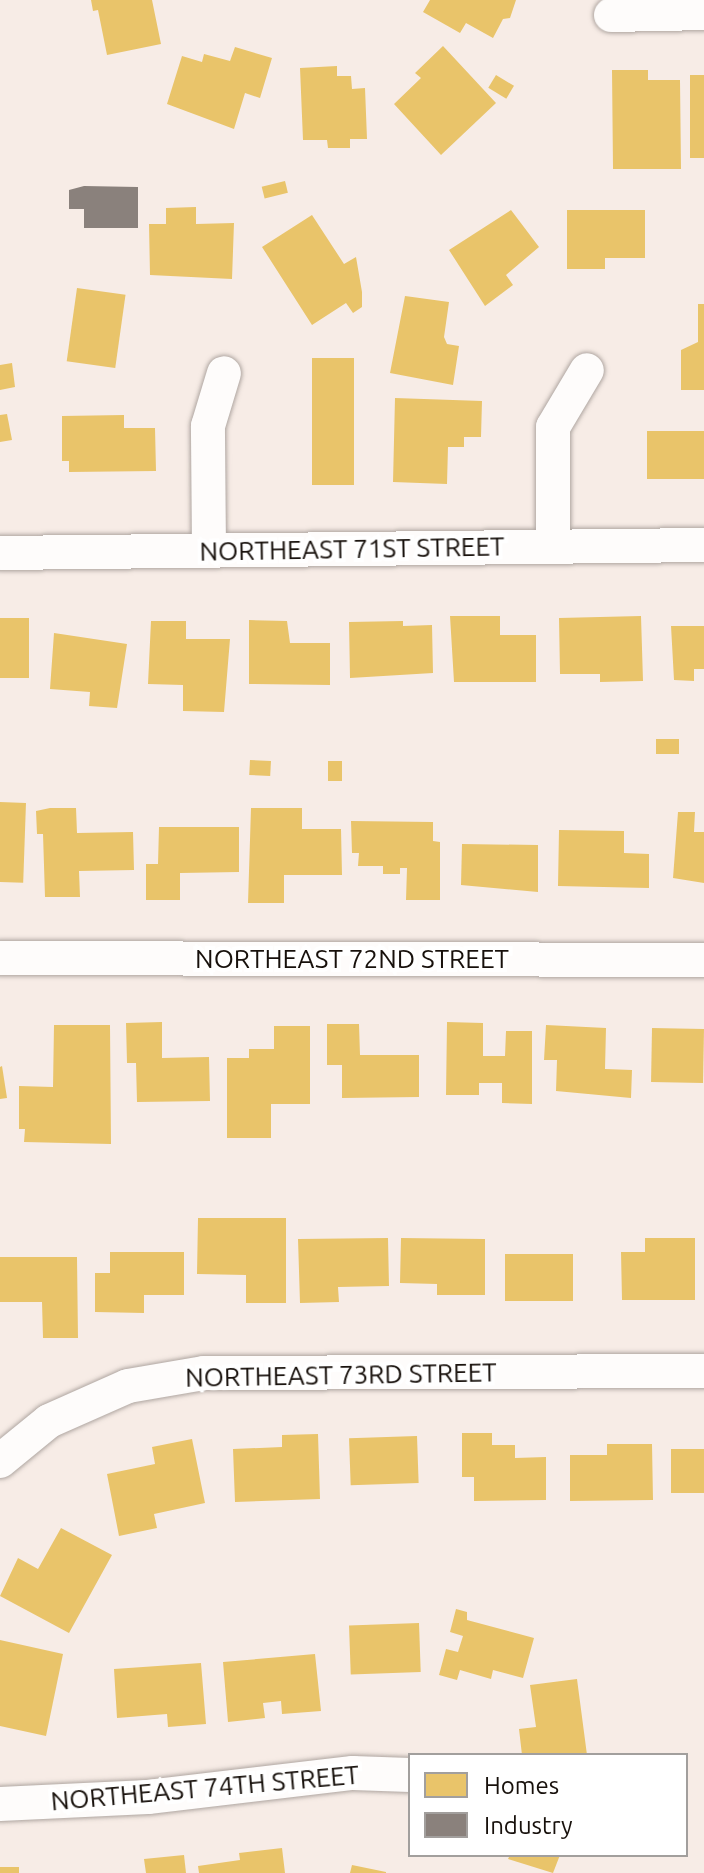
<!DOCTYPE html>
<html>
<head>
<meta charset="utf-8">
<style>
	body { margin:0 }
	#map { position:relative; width:704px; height:1873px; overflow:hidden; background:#f7ece6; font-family:Ubuntu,sans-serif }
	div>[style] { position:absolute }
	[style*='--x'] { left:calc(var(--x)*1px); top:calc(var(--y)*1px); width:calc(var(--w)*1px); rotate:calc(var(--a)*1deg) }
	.homes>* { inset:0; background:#e9c46a; transform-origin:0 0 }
	.industry>* { inset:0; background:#8a817c }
	.roads { filter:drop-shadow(0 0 2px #afa6a1) drop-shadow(0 0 2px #afa6a1) }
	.street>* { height:34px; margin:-17px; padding:0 17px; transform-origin:17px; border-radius:17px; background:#fefcfb }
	span { translate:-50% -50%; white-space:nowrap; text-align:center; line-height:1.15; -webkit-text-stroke:8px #fff; paint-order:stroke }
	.street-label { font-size:26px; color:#17100b }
	.legend { position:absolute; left:408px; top:1753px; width:280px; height:104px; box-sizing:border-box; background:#fff; border:2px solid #a29f9d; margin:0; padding:10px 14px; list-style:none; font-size:24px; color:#17100b }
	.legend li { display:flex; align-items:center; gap:16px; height:40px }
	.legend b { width:40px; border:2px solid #a29f9d }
</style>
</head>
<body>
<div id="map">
	<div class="homes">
		<div style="clip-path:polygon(91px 0,152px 0,161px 44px,107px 55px,98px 10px,93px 11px)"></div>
		<div style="clip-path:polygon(430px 0,516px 0,510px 18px,503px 19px,493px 38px,466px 23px,460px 33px,423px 12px)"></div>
		<div style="clip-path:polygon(443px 46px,496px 103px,441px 155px,394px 104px,421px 78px,415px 73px)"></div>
		<div style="clip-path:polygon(235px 47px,272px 58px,260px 98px,245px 93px,234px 129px,167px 104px,182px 56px,202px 62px,204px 54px,230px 61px)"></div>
		<div style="clip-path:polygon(337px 66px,337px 76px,351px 76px,352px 89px,365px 88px,367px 139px,350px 139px,350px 148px,328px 148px,327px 140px,303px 140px,300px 68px)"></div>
		<div style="clip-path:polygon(612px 70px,648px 70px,648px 80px,680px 80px,681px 169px,613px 169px)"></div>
		<div style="left:496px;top:75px;width:21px;height:15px;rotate:31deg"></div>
		<div style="left:690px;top:75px;width:14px;height:83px"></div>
		<div style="left:285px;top:181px;width:12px;height:24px;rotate:76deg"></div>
		<div style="clip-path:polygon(196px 207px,196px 224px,234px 223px,232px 279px,150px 275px,149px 224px,166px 224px,166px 208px)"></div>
		<div style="clip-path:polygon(511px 210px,539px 247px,506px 275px,513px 285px,485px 306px,449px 250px)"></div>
		<div style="clip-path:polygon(567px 210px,645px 210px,645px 258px,605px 258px,605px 269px,567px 269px)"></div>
		<div style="clip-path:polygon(312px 215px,344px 264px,356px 257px,362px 292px,362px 307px,353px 313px,346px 303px,312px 325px,262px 247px)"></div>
		<div style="left:77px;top:288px;width:49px;height:74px;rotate:8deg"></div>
		<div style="clip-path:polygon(405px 296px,449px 302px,444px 337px,447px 344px,459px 346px,453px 385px,390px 373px)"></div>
		<div style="clip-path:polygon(698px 304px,704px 304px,704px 390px,681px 390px,681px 350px,698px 342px)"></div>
		<div style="left:354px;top:358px;width:127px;height:42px;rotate:90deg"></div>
		<div style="clip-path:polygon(12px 363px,15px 387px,0 390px,0 365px)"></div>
		<div style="clip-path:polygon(395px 398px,482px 401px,481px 437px,464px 437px,464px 447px,448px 447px,447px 484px,393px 482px)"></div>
		<div style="clip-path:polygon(7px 414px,12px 440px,0 442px,0 415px)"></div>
		<div style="clip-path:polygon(124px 415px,124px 428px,155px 428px,156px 471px,69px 472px,69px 461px,62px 461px,62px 416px)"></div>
		<div style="left:647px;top:431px;width:57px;height:48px"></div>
		<div style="clip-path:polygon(450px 616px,500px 616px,500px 635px,536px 635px,536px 682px,454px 682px)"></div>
		<div style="clip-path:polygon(641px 616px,643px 681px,600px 682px,600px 674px,560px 674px,559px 618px)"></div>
		<div style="left:0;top:618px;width:29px;height:60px"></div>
		<div style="clip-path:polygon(249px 620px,287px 621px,290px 643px,330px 643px,330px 685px,249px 684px)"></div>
		<div style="clip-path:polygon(151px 621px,186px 621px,186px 639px,230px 639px,224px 712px,183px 711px,183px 685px,148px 684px)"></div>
		<div style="clip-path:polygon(403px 621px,403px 626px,432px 625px,433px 673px,350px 678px,349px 622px)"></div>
		<div style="clip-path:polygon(671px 626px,704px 626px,704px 669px,694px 669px,694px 681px,674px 680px)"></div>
		<div style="clip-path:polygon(54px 633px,127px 644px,117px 708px,89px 706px,90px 692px,50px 689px)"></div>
		<div style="left:656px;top:739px;width:23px;height:15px"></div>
		<div style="left:250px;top:760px;width:21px;height:15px;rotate:3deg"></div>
		<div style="left:328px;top:761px;width:14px;height:20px"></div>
		<div style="left:0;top:802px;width:26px;height:80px;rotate:2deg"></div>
		<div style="clip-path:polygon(50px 808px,76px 808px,77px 833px,133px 832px,134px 870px,79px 871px,80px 897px,45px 897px,43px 834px,37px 834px,36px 811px)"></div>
		<div style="clip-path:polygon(251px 808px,302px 808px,302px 829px,341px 829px,342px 875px,284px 875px,284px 903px,248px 903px)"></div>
		<div style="clip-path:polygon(678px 812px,695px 812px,694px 832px,704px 832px,704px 883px,673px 878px)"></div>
		<div style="clip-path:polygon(351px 821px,433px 822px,433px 841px,440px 842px,440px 900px,406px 900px,407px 868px,400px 868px,400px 874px,383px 874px,383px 866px,358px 866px,359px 853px,352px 853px)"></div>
		<div style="clip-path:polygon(159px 827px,239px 827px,239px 872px,180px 873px,180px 900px,146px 900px,146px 864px,158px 864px)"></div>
		<div style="clip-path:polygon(559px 830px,624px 831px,624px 853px,649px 854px,649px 888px,558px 886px)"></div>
		<div style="clip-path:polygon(462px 844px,538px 845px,538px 892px,461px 885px)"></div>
		<div style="clip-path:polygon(162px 1022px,162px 1058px,209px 1057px,210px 1101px,137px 1102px,136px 1063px,127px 1063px,126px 1023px)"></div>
		<div style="clip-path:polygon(447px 1022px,483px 1023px,483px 1056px,505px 1056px,506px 1031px,532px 1031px,532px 1104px,502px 1103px,502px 1083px,479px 1083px,479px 1095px,446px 1095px)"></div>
		<div style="clip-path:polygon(327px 1024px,359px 1024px,360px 1055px,419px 1055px,419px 1097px,342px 1098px,342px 1065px,327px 1065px)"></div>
		<div style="clip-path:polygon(54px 1025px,110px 1025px,111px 1144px,24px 1142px,25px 1129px,19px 1129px,19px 1086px,53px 1087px)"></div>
		<div style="clip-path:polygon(546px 1025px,606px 1028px,605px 1069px,632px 1070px,631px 1098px,556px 1091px,557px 1060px,544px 1060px)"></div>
		<div style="clip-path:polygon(274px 1026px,310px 1026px,310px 1104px,271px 1104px,271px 1138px,227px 1138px,227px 1058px,249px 1058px,249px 1049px,274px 1049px)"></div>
		<div style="left:652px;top:1028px;width:52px;height:54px;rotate:1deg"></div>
		<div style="clip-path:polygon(2px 1066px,7px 1098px,0 1099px,0 1067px)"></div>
		<div style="clip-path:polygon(198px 1218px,286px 1218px,286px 1303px,246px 1303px,246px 1275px,197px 1274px)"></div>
		<div style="clip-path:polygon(388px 1238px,389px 1286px,338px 1287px,339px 1302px,300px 1303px,298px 1239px)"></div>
		<div style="clip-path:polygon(401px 1238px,485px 1239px,485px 1295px,437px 1295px,437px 1284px,400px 1283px)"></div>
		<div style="clip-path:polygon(645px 1238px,695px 1238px,695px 1300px,622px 1300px,621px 1252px,645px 1252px)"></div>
		<div style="clip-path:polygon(110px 1252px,184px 1252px,184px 1295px,144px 1295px,144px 1313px,95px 1312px,95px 1273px,110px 1273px)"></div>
		<div style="left:505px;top:1254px;width:68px;height:47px"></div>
		<div style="clip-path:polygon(0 1257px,77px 1257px,78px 1338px,43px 1338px,42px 1302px,0 1302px)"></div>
		<div style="clip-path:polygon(462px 1433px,492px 1433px,492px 1445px,515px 1445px,515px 1458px,546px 1457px,546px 1500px,474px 1501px,474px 1477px,462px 1477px)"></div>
		<div style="clip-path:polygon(318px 1434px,320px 1499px,235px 1502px,233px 1449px,282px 1447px,282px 1435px)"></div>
		<div style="left:417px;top:1436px;width:47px;height:68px;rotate:88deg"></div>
		<div style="clip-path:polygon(192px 1439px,205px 1503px,154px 1514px,157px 1528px,119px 1536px,107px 1474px,155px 1464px,152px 1447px)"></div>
		<div style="clip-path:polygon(607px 1444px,652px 1444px,653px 1500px,570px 1501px,570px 1455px,607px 1455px)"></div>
		<div style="left:704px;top:1449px;width:44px;height:33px;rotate:90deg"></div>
		<div style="clip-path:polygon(61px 1528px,112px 1555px,69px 1633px,0 1596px,18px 1558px,38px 1569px)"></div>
		<div style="clip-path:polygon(456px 1609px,467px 1612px,467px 1620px,534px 1638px,523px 1678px,493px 1670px,491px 1679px,460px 1670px,457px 1680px,439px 1675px,446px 1649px,458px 1652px,463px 1636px,450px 1632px)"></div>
		<div style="left:419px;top:1623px;width:49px;height:70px;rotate:88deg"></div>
		<div style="clip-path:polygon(0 1640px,63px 1654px,46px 1736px,0 1726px)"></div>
		<div style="clip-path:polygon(315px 1654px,321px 1711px,282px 1714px,281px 1701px,263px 1703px,265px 1718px,228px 1722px,223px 1662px)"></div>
		<div style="clip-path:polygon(201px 1663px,206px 1724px,168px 1727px,167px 1714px,117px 1718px,114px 1669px)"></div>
		<div style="clip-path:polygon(577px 1679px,587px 1755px,522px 1755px,519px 1729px,536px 1727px,530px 1685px)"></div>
		<div style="clip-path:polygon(282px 1848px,285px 1873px,199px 1873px,198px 1866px,240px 1860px,239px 1853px)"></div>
		<div style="clip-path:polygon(184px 1855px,186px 1873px,146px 1873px,144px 1859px)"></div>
		<div style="clip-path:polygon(510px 1855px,560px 1855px,553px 1873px,508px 1859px)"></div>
		<div style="clip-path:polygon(352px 1865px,386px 1872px,386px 1873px,350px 1873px)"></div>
		<div style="left:0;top:1867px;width:19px;height:6px"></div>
	</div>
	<div class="industry">
		<div style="clip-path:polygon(84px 186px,138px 187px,138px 228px,84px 228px,84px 209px,69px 209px,69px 190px)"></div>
	</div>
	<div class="roads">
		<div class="street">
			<div style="--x:611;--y:15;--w:93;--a:-1.2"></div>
			<div style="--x:553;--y:547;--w:120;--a:-90"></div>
			<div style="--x:553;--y:427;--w:66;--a:-59.2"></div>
			<div style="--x:209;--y:550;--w:124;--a:-90.5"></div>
			<div style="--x:208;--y:426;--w:55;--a:-73.2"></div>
			<div style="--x:0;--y:553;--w:704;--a:-0.65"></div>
			<div style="--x:0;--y:958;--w:704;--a:0.16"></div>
			<div style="--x:0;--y:1461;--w:63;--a:-39.2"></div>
			<div style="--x:49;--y:1421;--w:86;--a:-23.9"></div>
			<div style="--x:128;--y:1386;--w:77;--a:-9.7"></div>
			<div style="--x:204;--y:1373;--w:500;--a:-0.23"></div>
			<div style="--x:0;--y:1804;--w:148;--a:-2.7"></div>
			<div style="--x:148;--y:1797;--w:206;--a:-6.7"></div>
			<div style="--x:353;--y:1773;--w:57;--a:2"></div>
		</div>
	</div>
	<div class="street-label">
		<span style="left:352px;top:549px;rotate:-1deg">NORTHEAST 71ST STREET</span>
		<span style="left:352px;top:959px">NORTHEAST 72ND STREET</span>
		<span style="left:341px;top:1375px;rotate:-1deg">NORTHEAST 73RD STREET</span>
		<span style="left:205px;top:1788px;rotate:-5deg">NORTHEAST 74TH STREET</span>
	</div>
	<ul class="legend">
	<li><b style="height:22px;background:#e9c46a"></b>Homes</li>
	<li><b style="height:22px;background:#8a817c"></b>Industry</li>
	</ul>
</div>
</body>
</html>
